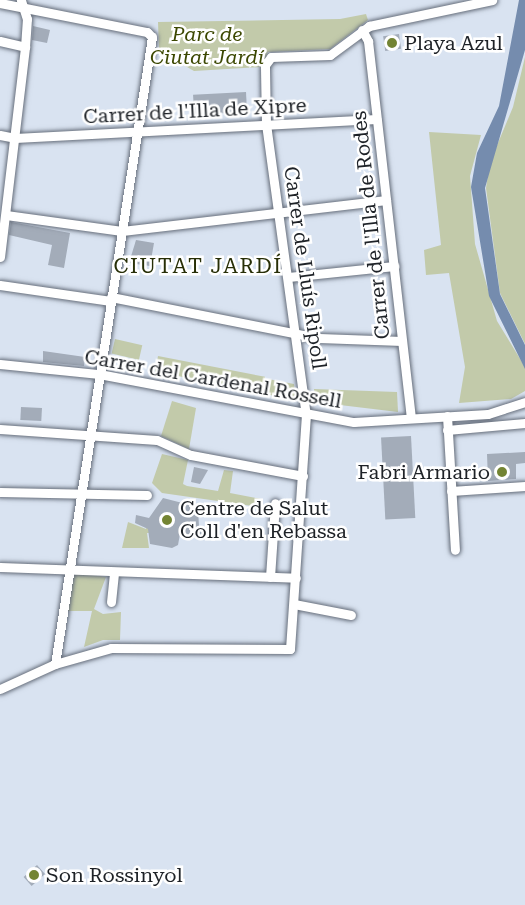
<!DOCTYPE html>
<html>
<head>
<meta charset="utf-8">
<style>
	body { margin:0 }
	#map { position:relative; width:525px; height:905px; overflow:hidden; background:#d9e3f1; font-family:"Roboto Serif",serif }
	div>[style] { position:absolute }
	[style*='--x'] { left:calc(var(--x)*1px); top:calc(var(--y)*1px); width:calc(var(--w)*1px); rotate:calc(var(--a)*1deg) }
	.green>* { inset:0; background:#c2caaa; transform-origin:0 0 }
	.water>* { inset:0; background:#758cae }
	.building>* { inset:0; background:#a3acb9; transform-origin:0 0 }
	.roads { filter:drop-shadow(0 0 2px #666e7b) drop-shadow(0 0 2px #666e7b) }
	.minor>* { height:9px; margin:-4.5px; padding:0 4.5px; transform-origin:4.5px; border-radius:4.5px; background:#fff }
	.dots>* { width:16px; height:16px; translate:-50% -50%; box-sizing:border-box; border:3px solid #fff; border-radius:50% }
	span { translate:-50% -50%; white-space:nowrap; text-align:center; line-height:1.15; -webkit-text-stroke:5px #fff; paint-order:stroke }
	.park-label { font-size:20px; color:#3c4802; font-style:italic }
	.poi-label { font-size:20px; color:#1e2227 }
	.left { translate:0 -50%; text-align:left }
	.right { translate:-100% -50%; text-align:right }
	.street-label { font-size:20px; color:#1e2227 }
	.neighbourhood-label { font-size:21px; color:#272f07; letter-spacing:1.5px }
</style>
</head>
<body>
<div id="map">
	<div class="green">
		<div style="clip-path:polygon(366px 14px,368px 20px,330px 49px,268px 52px,262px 67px,194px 71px,159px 51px,158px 22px,340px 19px)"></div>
		<div style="clip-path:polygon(525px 57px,525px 344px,500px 293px,486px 188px,490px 162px,513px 107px)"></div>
		<div style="clip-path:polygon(429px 132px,481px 135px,470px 176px,475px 244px,497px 321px,525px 367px,525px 391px,511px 399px,459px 403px,465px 367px,449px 273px,426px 275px,424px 250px,441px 245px)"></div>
		<div style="left:115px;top:339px;width:28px;height:15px;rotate:13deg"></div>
		<div style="left:158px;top:356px;width:109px;height:16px;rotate:11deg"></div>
		<div style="clip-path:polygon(268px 379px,294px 384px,296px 400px,265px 394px)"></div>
		<div style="clip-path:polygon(314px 389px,397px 392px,398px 412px,315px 402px)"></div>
		<div style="clip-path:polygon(172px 401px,196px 408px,189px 449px,161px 436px)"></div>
		<div style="clip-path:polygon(162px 454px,188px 460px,183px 484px,187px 486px,218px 491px,224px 470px,233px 471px,230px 493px,261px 499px,259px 507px,162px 493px,152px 483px)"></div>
		<div style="clip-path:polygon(128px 522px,146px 529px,147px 525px,152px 533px,147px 533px,149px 548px,122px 548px)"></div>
		<div style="clip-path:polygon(75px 572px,106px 577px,94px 609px,103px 614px,121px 612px,120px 640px,103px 640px,84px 647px,92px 611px,66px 611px)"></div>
	</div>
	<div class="water">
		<div style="clip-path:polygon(519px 0,525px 0,525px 50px,485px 188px,500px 294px,525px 345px,525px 369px,489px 296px,471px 187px,477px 153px,499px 106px)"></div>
	</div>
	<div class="building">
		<div style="clip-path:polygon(33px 26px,50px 30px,47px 43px,32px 40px)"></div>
		<div style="left:399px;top:34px;width:15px;height:16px;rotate:82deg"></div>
		<div style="left:246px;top:92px;width:20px;height:53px;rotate:87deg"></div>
		<div style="clip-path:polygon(11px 222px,70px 233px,64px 268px,48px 265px,52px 245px,9px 235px)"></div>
		<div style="clip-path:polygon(136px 240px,154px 243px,150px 266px,129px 263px)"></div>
		<div style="clip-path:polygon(43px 351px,85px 357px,84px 366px,43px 362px)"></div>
		<div style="left:21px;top:407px;width:21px;height:13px;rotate:3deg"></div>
		<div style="left:411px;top:436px;width:82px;height:30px;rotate:87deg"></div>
		<div style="clip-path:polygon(525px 452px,525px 463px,516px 464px,516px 479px,488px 481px,487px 454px)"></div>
		<div style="clip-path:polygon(194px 467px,208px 470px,200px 484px,191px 482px)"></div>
		<div style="clip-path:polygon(163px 498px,198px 507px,199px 527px,209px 529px,207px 536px,180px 534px,178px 545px,172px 548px,150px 544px,148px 529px,135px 523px,136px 515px,149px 518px)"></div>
		<div style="left:37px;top:865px;width:12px;height:18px;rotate:48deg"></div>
	</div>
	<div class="roads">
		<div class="minor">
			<div style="--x:0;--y:3;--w:150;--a:11.2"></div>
			<div style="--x:147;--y:32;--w:7;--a:45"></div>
			<div style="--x:152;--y:37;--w:634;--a:98.79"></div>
			<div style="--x:362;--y:30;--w:13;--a:61"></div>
			<div style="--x:368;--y:41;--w:379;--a:83.5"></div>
			<div style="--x:0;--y:41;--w:26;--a:13"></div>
			<div style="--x:0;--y:135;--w:15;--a:11"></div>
			<div style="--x:15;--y:138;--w:362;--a:-3"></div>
			<div style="--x:6;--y:215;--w:117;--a:7.9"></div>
			<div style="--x:122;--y:231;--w:266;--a:-6.7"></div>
			<div style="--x:0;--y:257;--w:211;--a:-83.2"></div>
			<div style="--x:25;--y:47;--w:28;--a:-86"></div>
			<div style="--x:27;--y:19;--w:20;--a:-108"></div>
			<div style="--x:288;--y:277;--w:107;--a:-5.9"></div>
			<div style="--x:0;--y:285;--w:112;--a:8.2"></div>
			<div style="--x:111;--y:297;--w:212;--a:11.2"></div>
			<div style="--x:319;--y:338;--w:83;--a:2.1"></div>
			<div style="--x:0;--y:364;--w:100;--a:5.8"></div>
			<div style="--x:99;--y:374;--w:259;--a:10.7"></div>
			<div style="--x:354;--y:422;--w:134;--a:-3.4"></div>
			<div style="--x:488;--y:414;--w:39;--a:-18"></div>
			<div style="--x:447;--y:416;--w:134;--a:86.6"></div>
			<div style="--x:0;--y:429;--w:157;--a:4"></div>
			<div style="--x:157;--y:440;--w:37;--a:24"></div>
			<div style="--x:191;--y:455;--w:114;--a:10.6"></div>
			<div style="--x:447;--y:430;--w:78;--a:-5.1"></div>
			<div style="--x:451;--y:491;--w:74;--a:-3.9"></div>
			<div style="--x:0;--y:492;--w:147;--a:1.2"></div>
			<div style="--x:0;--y:567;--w:296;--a:2.1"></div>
			<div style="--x:270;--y:577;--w:74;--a:-86.1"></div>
			<div style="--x:111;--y:602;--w:28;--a:-84"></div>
			<div style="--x:294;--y:604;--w:58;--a:10.9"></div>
			<div style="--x:0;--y:689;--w:60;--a:-24.4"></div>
			<div style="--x:55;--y:664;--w:58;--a:-15.9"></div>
			<div style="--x:111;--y:648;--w:179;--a:0.3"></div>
			<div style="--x:290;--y:649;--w:234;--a:-86.1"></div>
			<div style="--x:306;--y:416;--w:294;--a:-97.8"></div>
			<div style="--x:266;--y:125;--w:60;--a:-91"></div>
			<div style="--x:265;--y:65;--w:10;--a:-53"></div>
			<div style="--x:271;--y:57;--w:59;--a:-1.9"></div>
			<div style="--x:330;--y:55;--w:49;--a:-36.6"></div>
			<div style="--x:369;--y:26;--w:126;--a:-11.9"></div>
		</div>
	</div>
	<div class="dots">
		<div style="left:392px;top:43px;background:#738433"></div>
		<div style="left:502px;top:472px;background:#738433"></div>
		<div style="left:167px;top:520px;background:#738433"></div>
		<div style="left:34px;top:875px;background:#738433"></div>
	</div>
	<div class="park-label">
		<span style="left:207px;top:46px">Parc de<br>Ciutat Jardí</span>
	</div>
	<div class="poi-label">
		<span class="left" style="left:404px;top:43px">Playa Azul</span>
		<span class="right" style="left:490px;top:472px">Fabri Armario</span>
		<span class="left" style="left:180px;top:520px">Centre de Salut<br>Coll d'en Rebassa</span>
		<span class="left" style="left:46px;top:875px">Son Rossinyol</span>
	</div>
	<div class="street-label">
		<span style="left:195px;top:111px;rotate:-3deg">Carrer de l'Illa de Xipre</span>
		<span style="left:371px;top:225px;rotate:-96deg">Carrer de l'Illa de Rodes</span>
		<span style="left:305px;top:268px;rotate:82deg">Carrer de Lluís Ripoll</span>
		<span style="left:213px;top:379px;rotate:10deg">Carrer del Cardenal Rossell</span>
	</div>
	<div class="neighbourhood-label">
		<span style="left:198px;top:266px">CIUTAT JARDÍ</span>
	</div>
</div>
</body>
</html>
